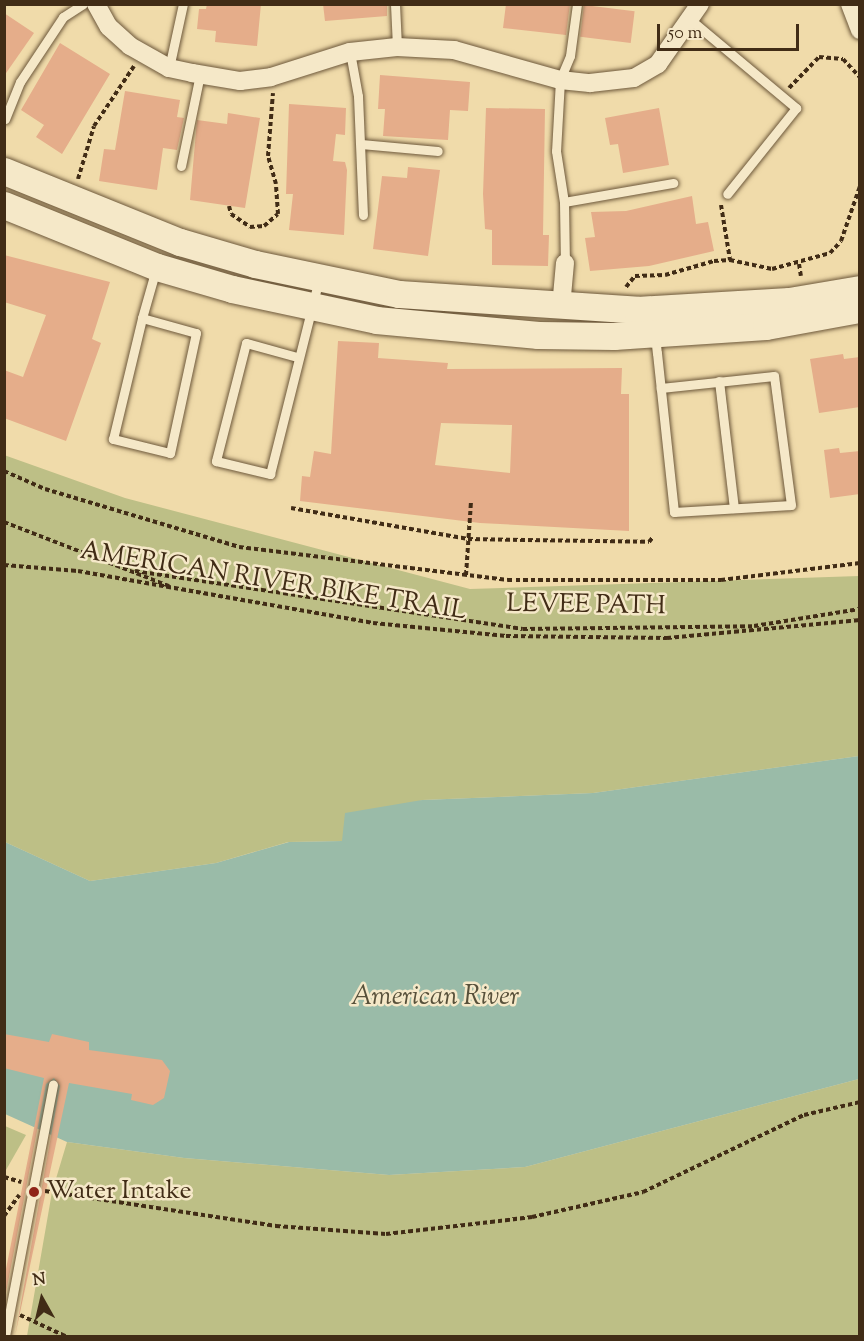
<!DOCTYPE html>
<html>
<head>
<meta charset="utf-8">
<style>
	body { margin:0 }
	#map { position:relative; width:864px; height:1341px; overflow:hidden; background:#f0dbaa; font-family:"Sorts Mill Goudy",serif }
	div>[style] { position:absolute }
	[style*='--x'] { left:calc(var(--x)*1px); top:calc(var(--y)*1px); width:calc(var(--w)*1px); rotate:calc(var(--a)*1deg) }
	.green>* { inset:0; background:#bdbf86 }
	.water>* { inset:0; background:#9abba8 }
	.building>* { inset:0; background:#e5ad8a; transform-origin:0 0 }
	.path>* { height:4px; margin-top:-2px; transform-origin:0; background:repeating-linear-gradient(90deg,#412c16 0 4.5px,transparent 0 7.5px) }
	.roads { filter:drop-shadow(0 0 2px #6d583b) drop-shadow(0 0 2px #6d583b) }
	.lane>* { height:9px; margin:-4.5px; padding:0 4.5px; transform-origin:4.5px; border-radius:4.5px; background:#f5e8c8 }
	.street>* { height:18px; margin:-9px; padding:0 9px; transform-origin:9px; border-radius:9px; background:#f5e8c8 }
	.secondary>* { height:27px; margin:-13.5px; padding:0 13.5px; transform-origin:13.5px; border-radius:13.5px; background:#f5e8c8 }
	.bridges { filter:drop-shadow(0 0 2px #6d583b) drop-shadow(0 0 2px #6d583b) }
	.lane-bridge>* { height:9px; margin:-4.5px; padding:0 4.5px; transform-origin:4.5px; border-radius:4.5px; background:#f5e8c8 }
	.dots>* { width:16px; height:16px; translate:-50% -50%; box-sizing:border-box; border:3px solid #f5e8c8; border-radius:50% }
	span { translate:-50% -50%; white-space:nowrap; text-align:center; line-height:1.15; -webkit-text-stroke:5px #f5e8c8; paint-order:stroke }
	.street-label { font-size:26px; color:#412c16 }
	.poi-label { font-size:26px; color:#412c16 }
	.left { translate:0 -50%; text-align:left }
	.water-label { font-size:27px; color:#57503a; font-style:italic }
	.frame { position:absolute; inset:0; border:6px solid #412c16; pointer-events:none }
	.north { position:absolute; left:12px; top:1269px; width:60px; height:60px; -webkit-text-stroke:4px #f5e8c8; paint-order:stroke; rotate:352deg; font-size:16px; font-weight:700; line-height:24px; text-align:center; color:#412c16 }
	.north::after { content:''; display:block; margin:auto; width:21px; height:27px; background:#412c16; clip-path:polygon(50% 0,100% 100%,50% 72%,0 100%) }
	.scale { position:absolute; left:657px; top:24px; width:142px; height:27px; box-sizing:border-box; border:3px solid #412c16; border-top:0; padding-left:8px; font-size:18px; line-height:21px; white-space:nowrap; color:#412c16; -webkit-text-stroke:4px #f5e8c8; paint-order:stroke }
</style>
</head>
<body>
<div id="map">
	<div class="green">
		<div style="clip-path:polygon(4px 455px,125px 498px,470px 589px,859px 576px,859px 756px,593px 793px,422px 800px,342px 841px,288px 842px,216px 863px,90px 881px,5px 842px)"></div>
		<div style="clip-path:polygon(859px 1079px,859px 1336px,27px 1336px,52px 1192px,67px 1142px,184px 1158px,389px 1175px,525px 1167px)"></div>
		<div style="clip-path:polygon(5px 1126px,26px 1135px,6px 1170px,4px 1169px)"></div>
	</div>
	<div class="water">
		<div style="clip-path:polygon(859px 756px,859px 1079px,525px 1167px,389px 1175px,184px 1158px,67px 1142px,5px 1114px,5px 842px,90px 881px,216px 863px,289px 842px,342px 841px,345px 813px,422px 800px,593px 793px)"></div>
	</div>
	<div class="building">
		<div style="clip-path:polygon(207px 4px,261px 4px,257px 46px,215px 42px,216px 31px,197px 29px,199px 9px,206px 9px)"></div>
		<div style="clip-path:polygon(323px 4px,387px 4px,387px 16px,325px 21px)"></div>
		<div style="clip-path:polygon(506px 4px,570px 4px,566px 35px,503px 28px)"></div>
		<div style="left:584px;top:5px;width:51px;height:32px;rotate:7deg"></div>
		<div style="clip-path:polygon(4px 13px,34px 33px,4px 76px)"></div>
		<div style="clip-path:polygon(60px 43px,110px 74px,62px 154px,36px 137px,44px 125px,21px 110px)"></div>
		<div style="clip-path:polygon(380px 75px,470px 82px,468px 111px,450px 110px,448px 140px,383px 136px,385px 109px,378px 109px)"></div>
		<div style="clip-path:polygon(125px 91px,180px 100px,177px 117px,184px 118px,177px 150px,163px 148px,157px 190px,99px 181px,104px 149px,115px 150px)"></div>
		<div style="clip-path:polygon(289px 104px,346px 108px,345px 135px,336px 134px,333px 161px,345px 162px,347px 170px,344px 235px,289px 230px,293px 194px,286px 194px)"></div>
		<div style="clip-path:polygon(486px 108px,545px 109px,543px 235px,549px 235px,548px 266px,492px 265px,492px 230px,485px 229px,483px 194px)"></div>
		<div style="clip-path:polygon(659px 108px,669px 165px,623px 173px,618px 144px,610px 145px,605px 118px)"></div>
		<div style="clip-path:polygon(228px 113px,260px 118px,245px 208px,190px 200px,197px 120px,227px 124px)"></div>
		<div style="clip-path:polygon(408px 167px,440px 170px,428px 256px,373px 249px,382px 176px,407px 178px)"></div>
		<div style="clip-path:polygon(692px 196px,696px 224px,708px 222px,714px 251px,649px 266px,590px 271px,585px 238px,595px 237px,591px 212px,626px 211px)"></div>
		<div style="clip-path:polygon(4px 255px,110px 282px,92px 339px,101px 343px,66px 441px,4px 418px,4px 370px,23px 377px,46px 315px,4px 302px)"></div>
		<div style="clip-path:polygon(evenodd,338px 341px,379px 343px,378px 358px,448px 363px,447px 369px,622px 368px,621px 394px,629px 394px,629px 531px,480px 523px,300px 501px,302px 476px,310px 477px,314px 451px,331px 454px,338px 341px,441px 423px,512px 425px,510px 473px,435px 465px,441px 423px)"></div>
		<div style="clip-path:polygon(843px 354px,844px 359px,860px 357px,860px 407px,819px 413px,810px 359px)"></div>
		<div style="clip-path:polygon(839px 448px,840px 453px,860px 451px,860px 494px,830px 498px,824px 450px)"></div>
		<div style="clip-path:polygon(4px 1034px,49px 1042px,52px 1034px,89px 1042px,89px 1050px,162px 1060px,170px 1071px,164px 1098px,153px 1105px,131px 1100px,132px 1094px,69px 1083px,15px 1336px,60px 1086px,54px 1078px,46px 1084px,4px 1303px,4px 1279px,44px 1078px,4px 1068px)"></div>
	</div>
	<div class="path">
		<div style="--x:789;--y:88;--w:43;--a:-45.9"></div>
		<div style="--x:819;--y:57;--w:24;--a:5"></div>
		<div style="--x:843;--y:59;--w:25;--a:47"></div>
		<div style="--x:78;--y:179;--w:55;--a:-73.2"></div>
		<div style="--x:94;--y:126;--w:72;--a:-56.3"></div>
		<div style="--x:721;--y:205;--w:56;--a:80.7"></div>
		<div style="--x:229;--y:206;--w:8;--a:76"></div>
		<div style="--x:231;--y:214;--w:23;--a:34"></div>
		<div style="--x:250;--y:227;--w:14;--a:-4"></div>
		<div style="--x:264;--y:226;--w:18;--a:-41"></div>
		<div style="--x:278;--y:214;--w:30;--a:-94"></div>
		<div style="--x:276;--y:184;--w:29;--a:-106"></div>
		<div style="--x:268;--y:156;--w:63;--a:-85.5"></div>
		<div style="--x:799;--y:264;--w:12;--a:81"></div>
		<div style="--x:626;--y:287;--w:14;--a:-51"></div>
		<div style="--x:635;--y:276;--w:30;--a:-2"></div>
		<div style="--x:665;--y:275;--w:51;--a:-15.9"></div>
		<div style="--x:714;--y:261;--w:16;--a:-4"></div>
		<div style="--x:730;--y:260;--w:43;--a:12.1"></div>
		<div style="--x:772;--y:269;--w:60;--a:-15.4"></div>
		<div style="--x:830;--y:253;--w:16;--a:-47"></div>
		<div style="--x:841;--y:241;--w:58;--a:-70.9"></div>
		<div style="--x:4;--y:471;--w:45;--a:23.7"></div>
		<div style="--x:45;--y:489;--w:202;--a:16.6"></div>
		<div style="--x:239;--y:547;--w:271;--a:7"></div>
		<div style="--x:508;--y:580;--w:213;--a:0"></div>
		<div style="--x:721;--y:580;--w:140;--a:-7"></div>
		<div style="--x:291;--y:508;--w:180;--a:9.9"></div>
		<div style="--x:468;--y:539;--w:181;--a:0.9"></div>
		<div style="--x:649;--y:542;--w:6;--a:-51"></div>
		<div style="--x:4;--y:522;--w:177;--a:21.2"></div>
		<div style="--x:4;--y:565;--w:74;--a:4.6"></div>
		<div style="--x:78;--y:571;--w:300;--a:10"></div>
		<div style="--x:373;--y:623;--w:134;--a:5.6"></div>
		<div style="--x:506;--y:636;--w:161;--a:0.7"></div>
		<div style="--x:667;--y:638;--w:194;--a:-5.3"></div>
		<div style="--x:135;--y:571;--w:392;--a:8.5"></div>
		<div style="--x:523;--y:629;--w:231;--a:-0.7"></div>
		<div style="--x:754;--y:626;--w:107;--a:-9.1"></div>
		<div style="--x:466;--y:575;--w:74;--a:-86.1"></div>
		<div style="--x:4;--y:1177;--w:18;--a:16"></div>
		<div style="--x:45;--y:1191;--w:234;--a:8.6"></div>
		<div style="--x:276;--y:1226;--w:110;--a:4.2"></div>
		<div style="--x:386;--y:1234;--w:147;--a:-6.6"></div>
		<div style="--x:532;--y:1217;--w:114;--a:-12.7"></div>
		<div style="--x:643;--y:1192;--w:178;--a:-25.6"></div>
		<div style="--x:804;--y:1115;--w:57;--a:-13.1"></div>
		<div style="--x:4;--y:1216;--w:26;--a:-54"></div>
		<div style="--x:20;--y:1315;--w:50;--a:25"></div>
	</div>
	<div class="roads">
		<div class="lane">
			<div style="--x:395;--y:4;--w:43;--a:87.3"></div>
			<div style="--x:577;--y:4;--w:52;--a:97.7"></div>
			<div style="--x:570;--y:56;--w:26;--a:113"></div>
			<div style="--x:560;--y:80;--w:71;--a:93.2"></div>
			<div style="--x:556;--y:151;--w:52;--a:81.1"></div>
			<div style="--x:564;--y:202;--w:111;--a:-9.9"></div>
			<div style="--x:692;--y:21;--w:136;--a:39.9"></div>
			<div style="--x:796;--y:108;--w:110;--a:128.7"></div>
			<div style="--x:350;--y:52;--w:45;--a:79.7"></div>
			<div style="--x:358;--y:96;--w:119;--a:87.6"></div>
			<div style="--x:169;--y:68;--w:66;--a:-77.7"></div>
			<div style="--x:5;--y:119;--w:40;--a:-68"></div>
			<div style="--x:20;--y:82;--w:78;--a:-56.5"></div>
			<div style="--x:63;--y:17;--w:24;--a:-33"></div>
			<div style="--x:361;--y:144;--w:77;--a:5.2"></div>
			<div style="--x:181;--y:166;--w:94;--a:-78.3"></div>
			<div style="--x:564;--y:202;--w:61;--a:89.1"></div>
			<div style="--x:142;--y:318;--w:56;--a:15.5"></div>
			<div style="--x:196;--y:333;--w:123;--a:102.2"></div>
			<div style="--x:170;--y:453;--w:59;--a:-166.2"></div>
			<div style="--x:113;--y:439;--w:124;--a:-76.5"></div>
			<div style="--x:142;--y:318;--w:51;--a:-74.1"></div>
			<div style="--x:655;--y:335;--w:18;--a:84"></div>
			<div style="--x:657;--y:353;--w:160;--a:83.9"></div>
			<div style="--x:674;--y:512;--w:117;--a:-3.4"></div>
			<div style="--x:791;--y:505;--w:130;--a:-97.5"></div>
			<div style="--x:774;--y:376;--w:114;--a:173.9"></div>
			<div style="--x:297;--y:357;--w:53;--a:-164.6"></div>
			<div style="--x:246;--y:343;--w:122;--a:104.3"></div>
			<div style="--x:216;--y:461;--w:56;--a:13.5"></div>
			<div style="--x:270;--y:474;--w:201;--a:-75.9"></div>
			<div style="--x:719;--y:381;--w:128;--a:83.3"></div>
		</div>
		<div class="street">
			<div style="--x:96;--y:4;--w:26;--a:61"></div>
			<div style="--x:109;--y:27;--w:28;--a:42"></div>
			<div style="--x:130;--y:46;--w:45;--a:29.4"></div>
			<div style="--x:169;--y:68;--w:24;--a:12"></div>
			<div style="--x:192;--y:73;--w:49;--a:9.5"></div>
			<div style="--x:240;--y:81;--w:31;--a:-7"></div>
			<div style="--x:271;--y:77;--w:83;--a:-17.6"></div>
			<div style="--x:350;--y:52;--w:47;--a:-6.1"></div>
			<div style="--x:397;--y:47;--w:57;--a:3"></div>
			<div style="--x:454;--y:50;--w:110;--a:15.8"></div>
			<div style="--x:560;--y:80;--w:30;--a:6"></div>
			<div style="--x:590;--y:83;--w:44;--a:-6.5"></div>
			<div style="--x:634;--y:78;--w:28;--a:-30"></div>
			<div style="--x:658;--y:64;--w:73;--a:-55"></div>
			<div style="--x:850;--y:4;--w:28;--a:69"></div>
			<div style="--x:561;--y:307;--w:44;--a:-84.8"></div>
		</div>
		<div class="secondary">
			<div style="--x:4;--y:171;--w:190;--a:22"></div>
			<div style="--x:180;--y:242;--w:78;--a:16.3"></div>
			<div style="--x:255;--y:264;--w:147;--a:11.8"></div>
			<div style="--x:399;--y:294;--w:239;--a:3.8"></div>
			<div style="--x:637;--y:310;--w:152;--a:-3.4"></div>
			<div style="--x:789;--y:301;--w:72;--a:-9.6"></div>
			<div style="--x:4;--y:205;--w:165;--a:22.1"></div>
			<div style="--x:157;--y:267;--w:78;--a:16.3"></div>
			<div style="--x:232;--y:289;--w:147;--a:12.1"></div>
			<div style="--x:376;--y:320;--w:163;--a:5.3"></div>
			<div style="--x:538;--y:335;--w:76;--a:0.8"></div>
			<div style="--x:614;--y:336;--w:152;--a:-3.8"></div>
			<div style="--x:766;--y:326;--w:96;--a:-10.3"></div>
		</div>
	</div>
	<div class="bridges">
		<div class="lane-bridge">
			<div style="--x:5;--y:1336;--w:256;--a:-79.2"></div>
		</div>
	</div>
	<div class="dots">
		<div style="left:34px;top:1192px;background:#8f2418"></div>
	</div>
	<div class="street-label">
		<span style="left:273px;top:582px;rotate:9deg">AMERICAN RIVER BIKE TRAIL</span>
		<span style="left:586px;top:606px;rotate:1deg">LEVEE PATH</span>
	</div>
	<div class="poi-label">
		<span class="left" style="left:46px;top:1192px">Water Intake</span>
	</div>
	<div class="water-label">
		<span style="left:435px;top:998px">American River</span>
	</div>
	<div class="frame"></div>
	<div class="north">N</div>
	<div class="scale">50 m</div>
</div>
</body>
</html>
